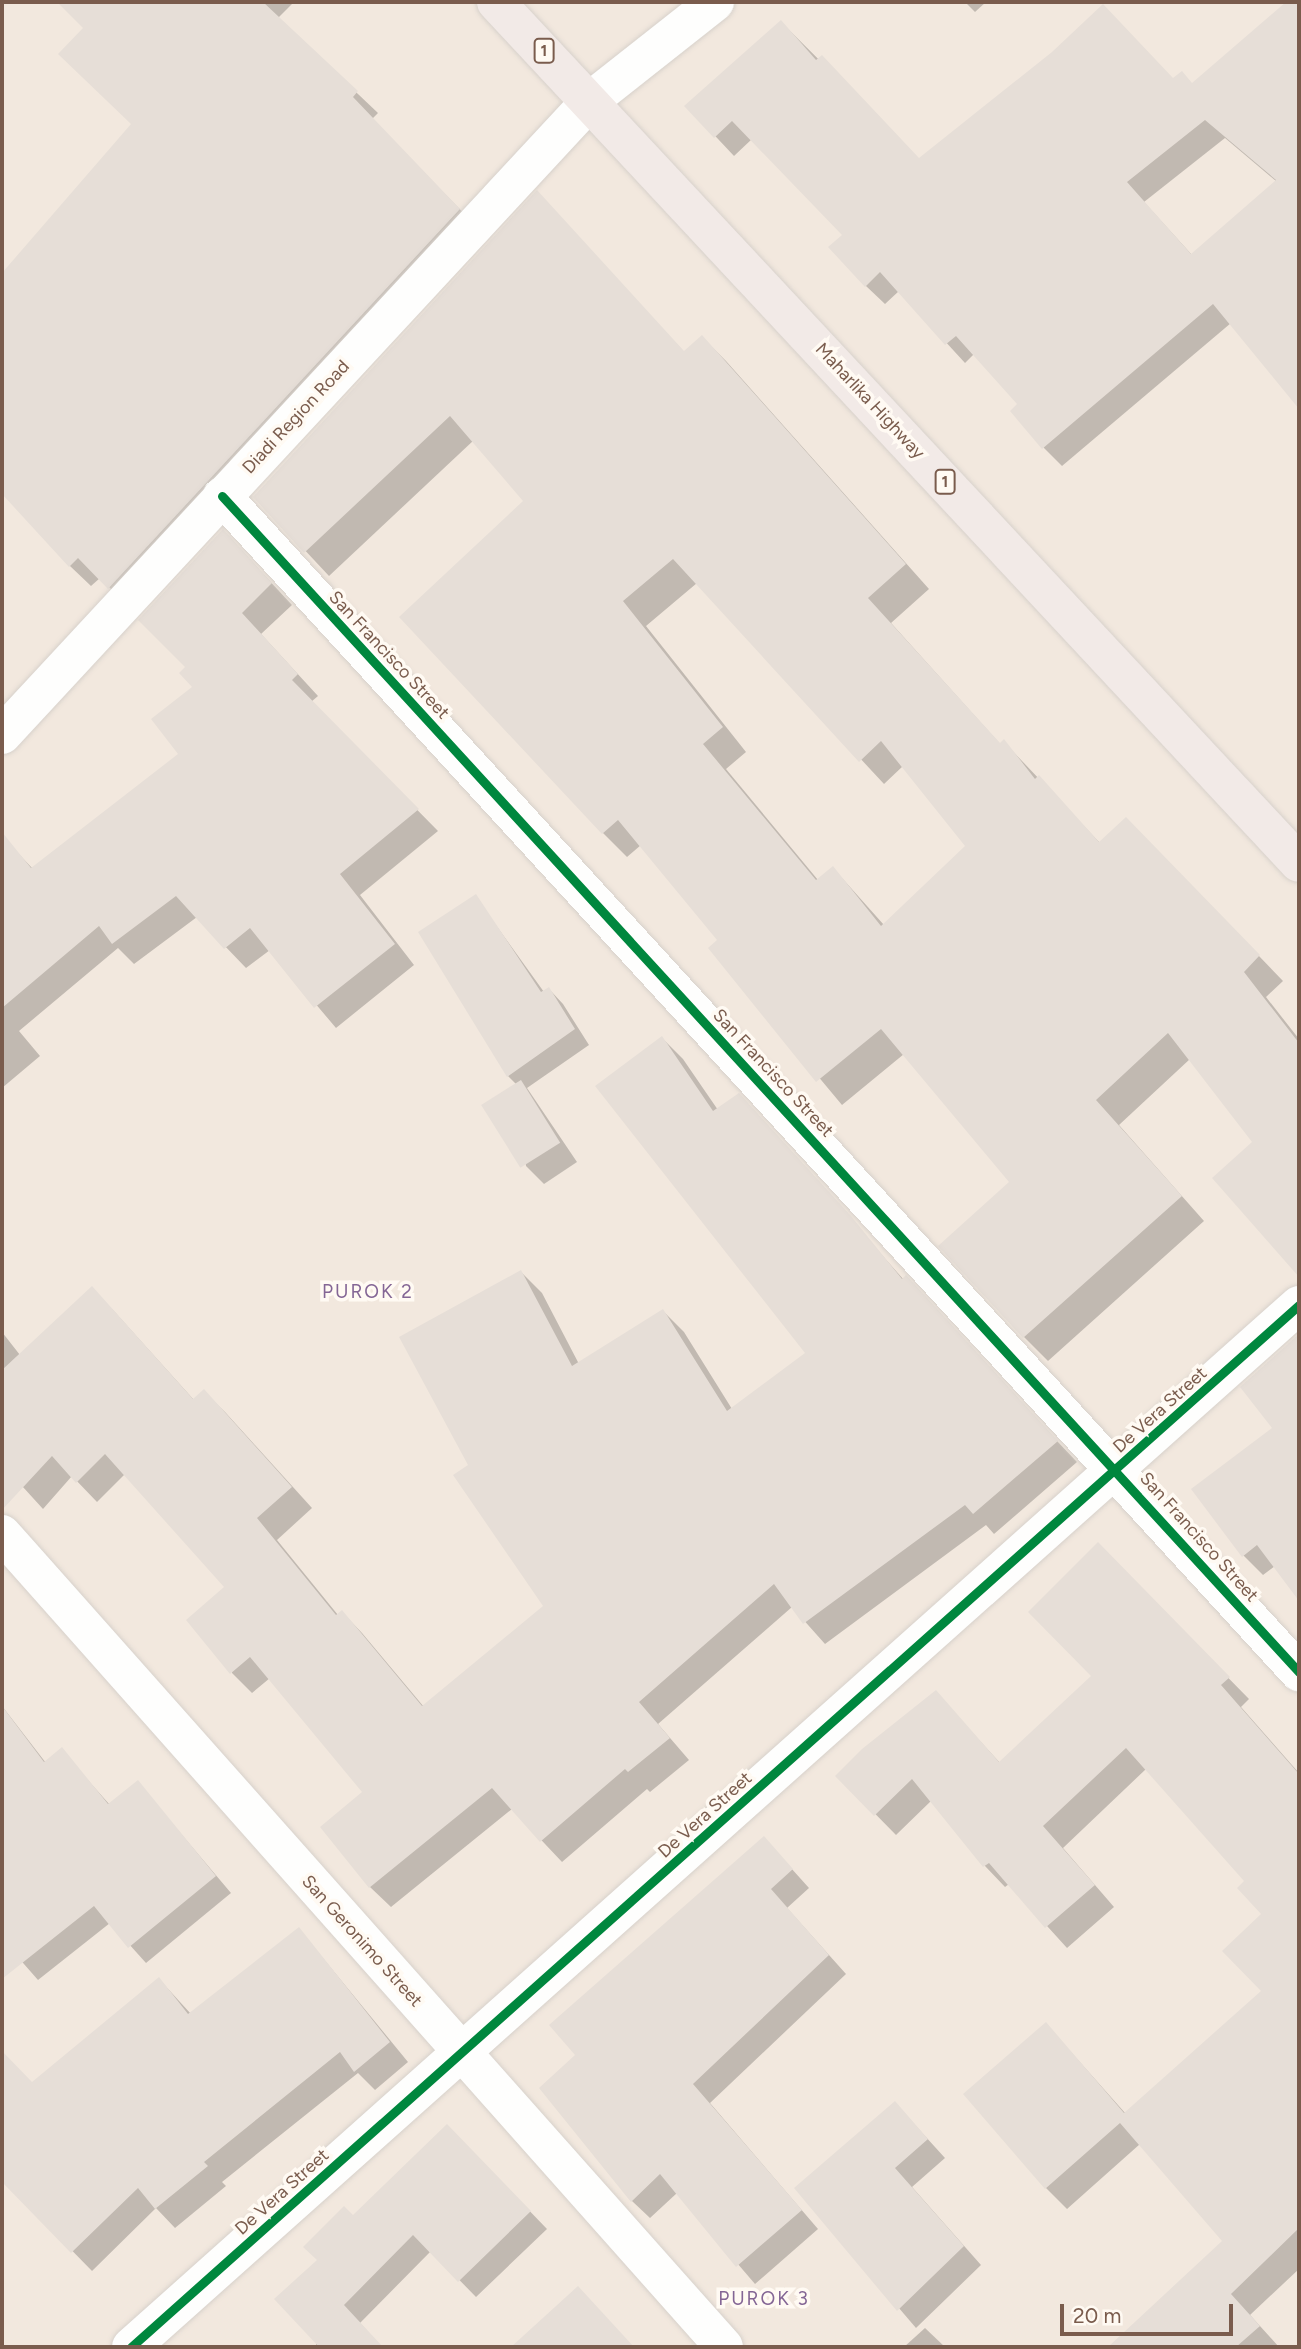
<!DOCTYPE html>
<html>
<head>
<meta charset="utf-8">
<style>
	body { margin:0 }
	#map { position:relative; width:1301px; height:2349px; overflow:hidden; background:#f9f5f0; font-family:Figtree,sans-serif }
	div>[style] { position:absolute }
	[style*='--x'] { left:calc(var(--x)*1px); top:calc(var(--y)*1px); width:calc(var(--w)*1px); rotate:calc(var(--a)*1deg) }
	.residential>* { inset:0; background:#f2e8de; transform-origin:0 0 }
	.shadow>* { inset:0; background:#0003 }
	.building>* { inset:0; background:#e6ded7; transform-origin:0 0 }
	.roads { filter:drop-shadow(0 0 2px #d7d1cb) drop-shadow(0 0 2px #d7d1cb) }
	.street>* { height:38px; margin:-19px; padding:0 19px; transform-origin:19px; border-radius:19px; background:#fefefd }
	.secondary>* { height:38px; margin:-19px; padding:0 19px; transform-origin:19px; border-radius:19px; background:#fefefd }
	.highway>* { height:38px; margin:-19px; padding:0 19px; transform-origin:19px; border-radius:19px; background:#f2eae7 }
	.cycleway>* { height:9px; margin:-4.5px; padding:0 4.5px; transform-origin:4.5px; border-radius:4.5px; background:#00873e }
	span { translate:-50% -50%; white-space:nowrap; text-align:center; line-height:1.15; -webkit-text-stroke:7px #fffaf3; paint-order:stroke }
	.shield-label span { padding:2px 5px; background:#fffaf3; border:2px solid; border-radius:5px; -webkit-text-stroke-width:0 }
	.shield-label { font-size:16px; color:#7a5c4d; font-weight:700 }
	.street-label { font-size:18px; color:#7a5c4d }
	.neighbourhood-label { font-size:19px; color:#846695; letter-spacing:2px }
	.frame { position:absolute; inset:0; border:4px solid #7a5c4d; pointer-events:none }
	.scale { position:absolute; left:1060px; top:2304px; width:173px; height:32px; box-sizing:border-box; border:4px solid #7a5c4d; border-top:0; padding-left:9px; font-size:21px; line-height:24px; white-space:nowrap; color:#7a5c4d; -webkit-text-stroke:5px #fffaf3; paint-order:stroke }
</style>
</head>
<body>
<div id="map">
	<div class="residential">
		<div style="left:2px;top:2px;width:1297px;height:2345px"></div>
	</div>
	<div class="shadow">
		<div style="clip-path:polygon(84px 2px,294px 2px,278px 18px,378px 113px,372px 119px,480px 230px,130px 608px,100px 578px,91px 586px,70px 566px,37px 505px,2px 470px,2px 320px,24px 295px,133px 124px,85px 28px,72px 15px)"></div>
		<div style="clip-path:polygon(965px 2px,986px 2px,975px 12px)"></div>
		<div style="clip-path:polygon(1288px 2px,1299px 8px,1299px 167px,1283px 187px,1225px 138px,1144px 202px,1192px 255px,1290px 205px,1299px 215px,1299px 406px,1231px 323px,1062px 466px,1044px 448px,1019px 405px,974px 354px,965px 363px,899px 291px,885px 304px,866px 286px,844px 235px,752px 139px,734px 156px,687px 106px,781px 22px,920px 160px,1174px 80px,1193px 84px)"></div>
		<div style="clip-path:polygon(evenodd,537px 193px,685px 353px,702px 337px,726px 361px,929px 589px,891px 623px,1001px 745px,1004px 742px,1100px 843px,1150px 843px,1283px 981px,1266px 997px,1299px 1039px,1299px 1272px,1286px 1259px,1254px 1142px,1190px 1059px,1119px 1125px,1204px 1221px,1048px 1361px,1024px 1337px,1011px 1182px,904px 1054px,842px 1105px,711px 948px,720px 940px,641px 845px,627px 857px,603px 833px,526px 502px,474px 440px,329px 576px,255px 497px,537px 193px,697px 583px,884px 784px,903px 766px,967px 846px,884px 925px,833px 868px,818px 880px,726px 769px,746px 752px,646px 626px,697px 583px)"></div>
		<div style="clip-path:polygon(243px 552px,292px 605px,261px 634px,318px 696px,311px 702px,438px 831px,360px 895px,414px 965px,336px 1028px,270px 950px,246px 968px,197px 917px,134px 964px,118px 948px,19px 1031px,40px 1056px,2px 1088px,2px 861px,15px 850px,33px 869px,180px 754px,194px 688px,187px 668px)"></div>
		<div style="clip-path:polygon(475px 896px,544px 992px,549px 989px,563px 1004px,589px 1045px,527px 1088px,577px 1162px,544px 1184px,526px 1166px,517px 1085px,508px 1076px)"></div>
		<div style="clip-path:polygon(662px 1038px,683px 1059px,718px 1110px,759px 1116px,904px 1280px,1077px 1462px,994px 1534px,986px 1525px,825px 1644px,792px 1607px,658px 1724px,689px 1760px,650px 1792px,647px 1789px,562px 1862px,512px 1809px,391px 1907px,370px 1887px,365px 1792px,270px 1678px,252px 1693px,232px 1673px,227px 1588px,125px 1474px,97px 1502px,72px 1476px,43px 1509px,2px 1464px,2px 1332px,20px 1355px,112px 1309px,194px 1400px,204px 1392px,225px 1412px,312px 1508px,277px 1540px,338px 1615px,342px 1612px,362px 1633px,424px 1707px,545px 1606px,470px 1465px,521px 1272px,542px 1293px,579px 1364px,663px 1311px,684px 1332px,732px 1409px,808px 1354px)"></div>
		<div style="clip-path:polygon(1299px 1336px,1299px 1599px,1275px 1566px,1263px 1575px,1243px 1555px,1274px 1428px,1242px 1387px)"></div>
		<div style="clip-path:polygon(1098px 1545px,1249px 1699px,1241px 1707px,1299px 1773px,1299px 2269px,1250px 2315px,1279px 2347px,1109px 2347px,1224px 2242px,1140px 2144px,1067px 2209px,1046px 2188px,1046px 2024px,1126px 2114px,1263px 1991px,1263px 1914px,1247px 1881px,1146px 1769px,1063px 1848px,1114px 1907px,1067px 1948px,1009px 1884px,1005px 1887px,985px 1866px,932px 1800px,896px 1835px,838px 1776px,936px 1693px,1001px 1764px,1094px 1676px)"></div>
		<div style="clip-path:polygon(2px 1706px,46px 1763px,61px 1750px,110px 1805px,138px 1783px,231px 1893px,146px 1963px,110px 1923px,38px 1980px,2px 1939px)"></div>
		<div style="clip-path:polygon(764px 1838px,809px 1888px,787px 1908px,846px 1974px,710px 2103px,818px 2229px,755px 2284px,677px 2193px,650px 2218px,632px 2201px,577px 2055px)"></div>
		<div style="clip-path:polygon(299px 1929px,408px 2062px,375px 2090px,358px 2073px,222px 2182px,226px 2186px,175px 2228px,156px 2208px,92px 2271px,2px 2179px,2px 2053px,32px 2084px,159px 1979px,191px 2014px)"></div>
		<div style="clip-path:polygon(895px 2103px,945px 2158px,912px 2187px,981px 2265px,916px 2328px,797px 2189px)"></div>
		<div style="clip-path:polygon(464px 2143px,547px 2229px,476px 2297px,431px 2251px,360px 2323px,382px 2347px,316px 2347px,319px 2260px,353px 2217px)"></div>
		<div style="clip-path:polygon(578px 2288px,633px 2347px,514px 2347px)"></div>
		<div style="clip-path:polygon(925px 2328px,945px 2347px,904px 2347px)"></div>
	</div>
	<div class="building">
		<div style="clip-path:polygon(57px 2px,263px 2px,358px 91px,353px 97px,460px 209px,108px 589px,78px 558px,69px 567px,2px 494px,2px 273px,131px 124px,58px 54px,83px 28px)"></div>
		<div style="clip-path:polygon(evenodd,1286px 2px,1299px 2px,1299px 409px,1213px 304px,1042px 449px,1010px 411px,1017px 404px,956px 336px,945px 345px,880px 272px,865px 287px,828px 247px,842px 235px,732px 121px,714px 138px,684px 106px,781px 20px,816px 60px,822px 55px,919px 158px,1052px 52px,1103px 4px,1173px 78px,1182px 71px,1192px 83px,1286px 2px,1205px 120px,1276px 180px,1191px 254px,1127px 182px,1205px 120px)"></div>
		<div style="clip-path:polygon(evenodd,537px 190px,684px 351px,702px 335px,906px 564px,868px 598px,1000px 743px,1004px 739px,1035px 779px,1039px 775px,1099px 842px,1126px 817px,1260px 955px,1244px 972px,1299px 1043px,1299px 1277px,1212px 1178px,1252px 1142px,1168px 1033px,1096px 1100px,1182px 1196px,1023px 1338px,938px 1246px,1009px 1182px,881px 1029px,816px 1082px,708px 948px,717px 940px,618px 820px,602px 834px,399px 617px,523px 501px,450px 416px,304px 553px,253px 497px,537px 190px,673px 559px,859px 762px,881px 741px,965px 846px,881px 926px,833px 866px,816px 880px,703px 744px,723px 727px,623px 601px,673px 559px)"></div>
		<div style="clip-path:polygon(223px 529px,272px 583px,242px 613px,298px 674px,292px 680px,419px 809px,340px 874px,395px 944px,314px 1008px,250px 928px,224px 949px,176px 896px,112px 944px,99px 926px,2px 1008px,2px 832px,31px 868px,178px 754px,151px 719px,192px 687px,179px 673px,185px 667px,138px 620px)"></div>
		<div style="clip-path:polygon(476px 894px,541px 992px,549px 987px,575px 1029px,507px 1077px,418px 932px)"></div>
		<div style="clip-path:polygon(662px 1036px,713px 1111px,739px 1093px,851px 1216px,902px 1279px,906px 1275px,1058px 1441px,973px 1514px,965px 1505px,803px 1624px,774px 1584px,639px 1702px,670px 1738px,628px 1772px,625px 1769px,540px 1842px,492px 1788px,369px 1888px,320px 1827px,362px 1792px,250px 1657px,230px 1674px,186px 1620px,224px 1587px,105px 1454px,76px 1483px,52px 1456px,2px 1510px,2px 1370px,92px 1286px,193px 1399px,204px 1389px,292px 1487px,257px 1518px,336px 1615px,342px 1610px,422px 1706px,543px 1606px,453px 1475px,468px 1465px,399px 1337px,521px 1270px,572px 1366px,663px 1309px,727px 1411px,805px 1353px,595px 1086px)"></div>
		<div style="left:521px;top:1080px;width:74px;height:47px;rotate:58deg"></div>
		<div style="clip-path:polygon(1299px 1334px,1299px 1601px,1257px 1545px,1242px 1557px,1191px 1489px,1272px 1428px,1240px 1387px)"></div>
		<div style="clip-path:polygon(1098px 1542px,1230px 1677px,1221px 1685px,1299px 1774px,1299px 2228px,1231px 2294px,1260px 2326px,1236px 2347px,1108px 2347px,1222px 2241px,1120px 2123px,1045px 2189px,963px 2094px,1046px 2022px,1124px 2113px,1261px 1991px,1222px 1951px,1261px 1914px,1237px 1888px,1244px 1881px,1126px 1748px,1043px 1826px,1095px 1885px,1045px 1928px,989px 1863px,983px 1867px,912px 1779px,874px 1816px,835px 1776px,862px 1749px,936px 1690px,999px 1762px,1091px 1676px,1028px 1612px)"></div>
		<div style="clip-path:polygon(2px 1706px,44px 1762px,62px 1747px,108px 1804px,138px 1780px,216px 1876px,128px 1948px,94px 1906px,2px 1979px)"></div>
		<div style="clip-path:polygon(764px 1836px,793px 1869px,771px 1889px,829px 1955px,693px 2084px,802px 2210px,736px 2267px,660px 2174px,631px 2202px,539px 2088px,575px 2055px,549px 2025px)"></div>
		<div style="clip-path:polygon(299px 1927px,390px 2042px,354px 2072px,340px 2052px,204px 2162px,208px 2166px,155px 2209px,138px 2188px,71px 2253px,2px 2182px,2px 2051px,32px 2082px,159px 1977px,188px 2014px)"></div>
		<div style="clip-path:polygon(895px 2101px,928px 2139px,895px 2168px,964px 2246px,897px 2311px,794px 2188px)"></div>
		<div style="clip-path:polygon(447px 2124px,531px 2211px,458px 2282px,413px 2235px,344px 2305px,383px 2347px,319px 2347px,274px 2299px,317px 2260px,303px 2247px,344px 2206px,353px 2215px)"></div>
		<div style="clip-path:polygon(578px 2286px,634px 2347px,511px 2347px)"></div>
	</div>
	<div class="roads">
		<div class="street">
			<div style="--x:591;--y:100;--w:158;--a:-38.3"></div>
			<div style="--x:222;--y:496;--w:1595;--a:47.52"></div>
			<div style="--x:2;--y:1534;--w:1087;--a:48.39"></div>
			<div style="--x:131;--y:2347;--w:1565;--a:-41.74"></div>
		</div>
		<div class="secondary">
			<div style="--x:2;--y:735;--w:866;--a:-47.15"></div>
		</div>
		<div class="highway">
			<div style="--x:496;--y:2;--w:1177;--a:47"></div>
		</div>
	</div>
	<div class="cycleway">
		<div style="--x:222;--y:496;--w:1595;--a:47.52"></div>
		<div style="--x:131;--y:2347;--w:1565;--a:-41.74"></div>
	</div>
	<div class="shield-label">
		<span style="left:544px;top:51px">1</span>
		<span style="left:945px;top:482px">1</span>
	</div>
	<div class="street-label">
		<span style="left:870px;top:401px;rotate:47deg">Maharlika Highway</span>
		<span style="left:296px;top:417px;rotate:-47deg">Diadi Region Road</span>
		<span style="left:389px;top:655px;rotate:47deg">San Francisco Street</span>
		<span style="left:773px;top:1073px;rotate:47deg">San Francisco Street</span>
		<span style="left:1160px;top:1410px;rotate:-42deg">De Vera Street</span>
		<span style="left:1199px;top:1537px;rotate:48deg">San Francisco Street</span>
		<span style="left:705px;top:1815px;rotate:-42deg">De Vera Street</span>
		<span style="left:362px;top:1941px;rotate:48deg">San Geronimo Street</span>
		<span style="left:282px;top:2192px;rotate:-42deg">De Vera Street</span>
	</div>
	<div class="neighbourhood-label">
		<span style="left:368px;top:1292px">PUROK 2</span>
		<span style="left:764px;top:2299px">PUROK 3</span>
	</div>
	<div class="frame"></div>
	<div class="scale">20 m</div>
</div>
</body>
</html>
